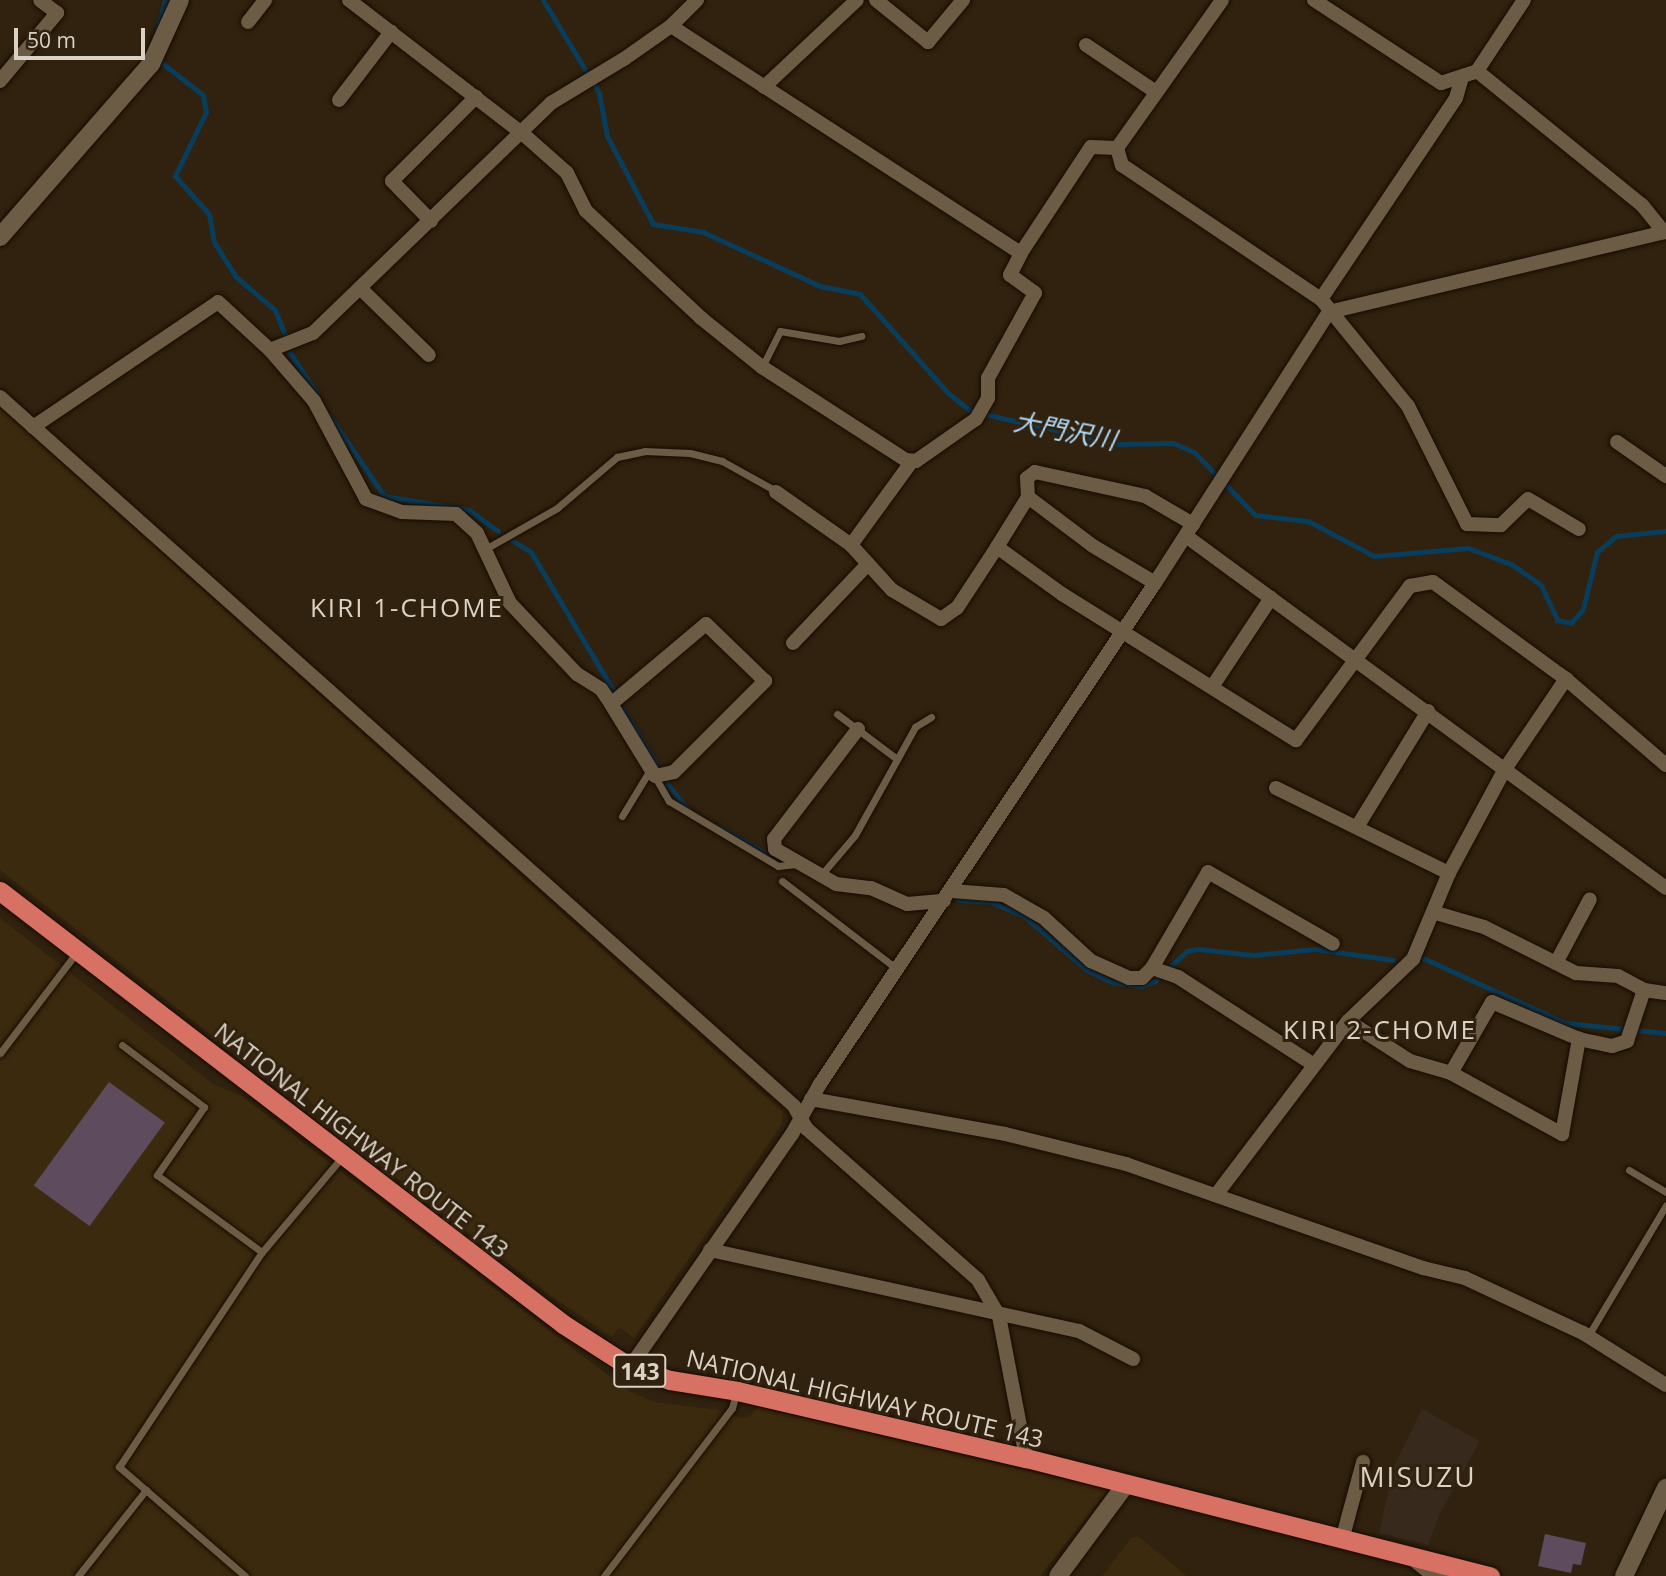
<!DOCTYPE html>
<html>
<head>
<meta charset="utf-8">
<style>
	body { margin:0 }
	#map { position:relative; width:1666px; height:1576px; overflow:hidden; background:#30220e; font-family:"Open Sans","Noto Sans JP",sans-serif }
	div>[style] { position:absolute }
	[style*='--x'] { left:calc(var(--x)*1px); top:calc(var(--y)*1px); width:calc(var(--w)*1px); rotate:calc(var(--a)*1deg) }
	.commercial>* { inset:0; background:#372a1c }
	.built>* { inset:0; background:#3c2a0e }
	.stream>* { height:5px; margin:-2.5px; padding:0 2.5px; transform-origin:2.5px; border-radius:2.5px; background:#093d5c }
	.building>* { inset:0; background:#5e4b5e; transform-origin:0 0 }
	.roads { filter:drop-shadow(0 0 2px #180b00) drop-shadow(0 0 2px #180b00) }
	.service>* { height:7px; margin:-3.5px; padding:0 3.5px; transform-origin:3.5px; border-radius:3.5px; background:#6c5c46 }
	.minor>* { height:14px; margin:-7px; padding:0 7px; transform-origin:7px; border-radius:7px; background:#6c5c46 }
	.tertiary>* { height:18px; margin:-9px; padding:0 9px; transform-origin:9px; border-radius:9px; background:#6c5c46 }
	.secondary>* { height:19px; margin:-9.5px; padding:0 9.5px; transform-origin:9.5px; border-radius:9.5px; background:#6c5c46 }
	.trunk>* { height:19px; margin:-9.5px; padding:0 9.5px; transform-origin:9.5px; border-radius:9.5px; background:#d67163 }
	span { translate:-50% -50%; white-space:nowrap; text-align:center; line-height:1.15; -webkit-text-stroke:6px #30220e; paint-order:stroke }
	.shield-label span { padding:2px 5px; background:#30220e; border:2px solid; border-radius:5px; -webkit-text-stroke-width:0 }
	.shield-label { font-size:23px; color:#dbd2c6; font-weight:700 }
	.street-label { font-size:24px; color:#dbd2c6 }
	.water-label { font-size:26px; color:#aed8f8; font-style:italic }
	.neighbourhood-label { font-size:26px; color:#dbd2c6; letter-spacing:2px }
	.quarter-label { font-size:28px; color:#dbd2c6; letter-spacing:2px }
	.scale { position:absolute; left:14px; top:28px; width:131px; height:32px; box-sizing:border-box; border:4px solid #dbd2c6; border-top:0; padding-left:9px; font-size:21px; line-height:24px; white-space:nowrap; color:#dbd2c6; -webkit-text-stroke:5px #30220e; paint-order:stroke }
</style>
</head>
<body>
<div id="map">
	<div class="commercial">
		<div style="clip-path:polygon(1422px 1409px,1480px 1441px,1439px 1515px,1428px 1545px,1379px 1533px,1394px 1466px)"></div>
	</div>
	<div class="built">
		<div style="clip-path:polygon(0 408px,783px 1112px,782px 1124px,634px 1338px,619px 1327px,612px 1337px,555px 1299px,328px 1125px,300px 1087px,265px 1061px,227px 1047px,0 870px)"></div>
		<div style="clip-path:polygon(0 918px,213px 1084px,242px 1096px,629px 1391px,654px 1402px,720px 1410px,740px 1418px,749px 1417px,758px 1407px,1108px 1490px,1040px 1576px,0 1576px)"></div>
		<div style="clip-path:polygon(1138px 1536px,1187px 1576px,1102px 1576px,1131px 1538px)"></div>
	</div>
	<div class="stream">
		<div style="--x:543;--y:0;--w:109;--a:58.9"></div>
		<div style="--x:599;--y:93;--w:44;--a:79.5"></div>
		<div style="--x:607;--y:136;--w:99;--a:62.4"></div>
		<div style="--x:653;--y:224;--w:51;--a:9.1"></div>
		<div style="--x:703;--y:232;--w:129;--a:24.8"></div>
		<div style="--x:820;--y:286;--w:41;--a:11.3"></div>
		<div style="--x:860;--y:294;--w:134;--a:48.3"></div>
		<div style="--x:949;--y:394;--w:28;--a:38"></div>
		<div style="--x:971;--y:411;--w:150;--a:12.7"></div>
		<div style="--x:1117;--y:444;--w:56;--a:-1"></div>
		<div style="--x:1173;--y:443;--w:23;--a:23"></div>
		<div style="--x:1194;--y:452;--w:88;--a:45.9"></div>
		<div style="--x:1255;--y:515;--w:53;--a:6.5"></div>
		<div style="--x:1308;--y:521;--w:75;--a:27.9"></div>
		<div style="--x:1374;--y:556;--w:94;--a:-4.9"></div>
		<div style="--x:1468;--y:548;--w:46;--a:20.4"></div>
		<div style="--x:1511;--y:564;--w:37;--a:35"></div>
		<div style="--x:1541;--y:585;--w:38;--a:65"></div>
		<div style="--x:1557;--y:620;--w:14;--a:12"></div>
		<div style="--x:1571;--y:623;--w:18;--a:-49"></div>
		<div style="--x:1583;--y:609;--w:59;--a:-76.2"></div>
		<div style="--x:1597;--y:552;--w:25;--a:-40"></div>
		<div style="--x:1616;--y:536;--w:50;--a:-5.7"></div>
		<div style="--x:155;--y:36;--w:37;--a:-74"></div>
		<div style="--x:157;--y:59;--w:58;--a:38"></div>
		<div style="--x:203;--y:95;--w:17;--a:80"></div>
		<div style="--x:206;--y:112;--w:71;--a:115.8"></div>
		<div style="--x:175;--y:176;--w:51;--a:48.2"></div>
		<div style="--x:209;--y:214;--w:28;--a:80"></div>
		<div style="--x:214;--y:242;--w:40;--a:58"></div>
		<div style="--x:235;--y:276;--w:52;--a:40.4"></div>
		<div style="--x:275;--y:310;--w:31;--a:68"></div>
		<div style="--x:290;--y:353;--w:49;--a:56.6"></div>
		<div style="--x:329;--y:415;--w:98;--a:55.8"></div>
		<div style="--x:384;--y:496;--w:86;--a:9.4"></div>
		<div style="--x:469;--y:510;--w:36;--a:36"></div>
		<div style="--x:510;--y:539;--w:25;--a:32"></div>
		<div style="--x:531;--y:552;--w:163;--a:59.3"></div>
		<div style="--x:622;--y:708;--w:69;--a:58.6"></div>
		<div style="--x:665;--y:781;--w:35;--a:51"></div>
		<div style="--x:717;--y:826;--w:73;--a:29.4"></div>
		<div style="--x:958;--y:900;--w:33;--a:3"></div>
		<div style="--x:991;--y:902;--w:36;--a:23"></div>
		<div style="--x:1024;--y:916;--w:83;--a:40.6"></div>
		<div style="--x:1087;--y:970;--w:28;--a:26"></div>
		<div style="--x:1112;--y:982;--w:30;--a:8"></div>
		<div style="--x:1142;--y:986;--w:14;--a:-21"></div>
		<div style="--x:1155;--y:981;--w:44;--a:-43.2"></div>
		<div style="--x:1187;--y:951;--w:11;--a:-10"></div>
		<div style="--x:1198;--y:949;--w:55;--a:6.2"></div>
		<div style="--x:1253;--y:955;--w:62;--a:-5.5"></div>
		<div style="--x:1315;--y:949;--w:79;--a:8"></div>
		<div style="--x:1423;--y:958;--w:156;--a:24.6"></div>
		<div style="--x:1565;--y:1023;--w:101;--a:5.7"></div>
	</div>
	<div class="building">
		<div style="left:109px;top:1082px;width:69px;height:128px;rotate:36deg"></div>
		<div style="clip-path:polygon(1545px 1534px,1586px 1543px,1581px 1565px,1573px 1564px,1571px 1573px,1538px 1566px)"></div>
	</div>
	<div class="roads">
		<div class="service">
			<div style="--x:762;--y:367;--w:40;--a:-63.4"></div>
			<div style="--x:780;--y:331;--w:60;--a:9.6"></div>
			<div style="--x:839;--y:341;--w:23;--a:-13"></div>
			<div style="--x:487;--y:548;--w:81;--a:-29.7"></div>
			<div style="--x:557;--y:508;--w:79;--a:-40.4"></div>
			<div style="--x:617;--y:457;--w:29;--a:-12"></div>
			<div style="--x:645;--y:451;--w:45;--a:2.5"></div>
			<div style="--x:690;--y:453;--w:33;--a:14"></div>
			<div style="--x:722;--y:461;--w:62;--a:29.1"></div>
			<div style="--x:837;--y:714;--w:75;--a:36.9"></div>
			<div style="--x:655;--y:777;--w:28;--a:60"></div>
			<div style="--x:669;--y:801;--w:127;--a:30.8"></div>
			<div style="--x:778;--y:866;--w:18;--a:-6"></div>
			<div style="--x:622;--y:816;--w:54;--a:-58.7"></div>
			<div style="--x:821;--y:875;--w:52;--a:-49.6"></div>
			<div style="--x:855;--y:835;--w:124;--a:-60.9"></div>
			<div style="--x:915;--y:727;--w:19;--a:-32"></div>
			<div style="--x:782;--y:881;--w:145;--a:37.4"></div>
			<div style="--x:122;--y:1045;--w:103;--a:37.1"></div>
			<div style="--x:204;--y:1107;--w:83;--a:124.7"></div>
			<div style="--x:157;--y:1175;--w:130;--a:36.3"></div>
			<div style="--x:0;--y:1053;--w:127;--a:-52.7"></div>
			<div style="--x:1629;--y:1170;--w:43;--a:30.7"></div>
			<div style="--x:1588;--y:1336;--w:152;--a:-59.2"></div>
			<div style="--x:78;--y:1576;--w:110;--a:-51.7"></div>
			<div style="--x:245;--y:1576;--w:167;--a:-139.1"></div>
			<div style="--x:119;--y:1467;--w:258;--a:-56.4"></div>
			<div style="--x:262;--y:1252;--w:124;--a:-49.9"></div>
			<div style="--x:604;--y:1576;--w:211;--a:-52.7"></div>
			<div style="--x:732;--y:1408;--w:16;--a:-75"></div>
		</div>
		<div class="minor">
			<div style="--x:349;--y:0;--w:218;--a:37.6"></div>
			<div style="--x:522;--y:133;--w:60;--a:41.6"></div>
			<div style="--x:567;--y:173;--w:42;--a:63.4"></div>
			<div style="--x:586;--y:211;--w:157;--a:42.9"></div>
			<div style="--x:701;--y:318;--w:78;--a:38.8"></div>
			<div style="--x:762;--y:367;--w:171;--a:32.9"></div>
			<div style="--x:906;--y:460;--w:10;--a:6"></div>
			<div style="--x:916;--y:461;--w:73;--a:-35"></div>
			<div style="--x:976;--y:419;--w:24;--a:-60"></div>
			<div style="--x:988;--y:398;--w:20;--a:-90"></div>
			<div style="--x:988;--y:378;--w:97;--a:-61.1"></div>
			<div style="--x:1035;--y:293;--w:31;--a:-144"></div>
			<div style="--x:1010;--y:275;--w:25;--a:-63"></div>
			<div style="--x:1021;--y:253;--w:127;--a:-56.6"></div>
			<div style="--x:1091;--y:147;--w:26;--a:2"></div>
			<div style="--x:876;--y:0;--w:67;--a:38.9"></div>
			<div style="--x:928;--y:42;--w:55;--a:-50.2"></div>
			<div style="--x:1314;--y:0;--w:152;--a:33.2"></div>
			<div style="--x:1441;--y:83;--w:38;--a:-18"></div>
			<div style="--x:1477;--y:71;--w:85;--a:-56.5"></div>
			<div style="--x:248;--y:22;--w:28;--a:-52"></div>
			<div style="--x:671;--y:26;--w:417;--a:33"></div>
			<div style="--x:1086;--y:45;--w:84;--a:33.9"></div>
			<div style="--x:1477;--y:71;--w:213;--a:39.1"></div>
			<div style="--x:1642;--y:205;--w:35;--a:51"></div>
			<div style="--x:0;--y:81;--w:89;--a:-50"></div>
			<div style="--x:57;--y:13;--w:21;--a:-143"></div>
			<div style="--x:764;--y:87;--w:127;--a:-43.1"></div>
			<div style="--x:339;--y:100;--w:86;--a:-52.6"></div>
			<div style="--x:1117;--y:148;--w:18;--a:74"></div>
			<div style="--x:1122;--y:165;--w:240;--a:34"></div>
			<div style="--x:1321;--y:299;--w:138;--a:50.9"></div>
			<div style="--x:1408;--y:406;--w:132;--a:63.4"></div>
			<div style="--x:1467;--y:524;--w:34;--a:2"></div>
			<div style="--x:1501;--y:525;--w:37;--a:-44"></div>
			<div style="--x:1528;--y:499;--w:59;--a:30.5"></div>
			<div style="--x:1117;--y:148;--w:181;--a:-54.6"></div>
			<div style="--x:431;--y:221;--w:56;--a:-134.3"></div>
			<div style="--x:392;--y:181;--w:119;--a:-45"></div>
			<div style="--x:360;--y:288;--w:96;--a:44.2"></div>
			<div style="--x:1321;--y:299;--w:242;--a:-56.1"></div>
			<div style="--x:1456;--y:98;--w:19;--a:-74"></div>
			<div style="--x:270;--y:350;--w:46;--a:-21.6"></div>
			<div style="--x:313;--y:333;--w:331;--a:-44"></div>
			<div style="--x:551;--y:103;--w:85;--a:-31.1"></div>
			<div style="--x:624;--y:59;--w:57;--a:-35.1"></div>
			<div style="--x:671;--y:26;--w:37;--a:-45"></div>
			<div style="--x:0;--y:397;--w:1064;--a:41.76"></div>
			<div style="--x:794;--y:1106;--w:26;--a:61"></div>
			<div style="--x:807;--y:1129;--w:228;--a:41.4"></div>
			<div style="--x:978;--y:1280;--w:42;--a:59.7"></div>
			<div style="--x:999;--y:1316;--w:145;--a:79.2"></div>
			<div style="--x:33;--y:427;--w:223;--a:-34"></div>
			<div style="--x:218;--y:302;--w:71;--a:42.7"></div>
			<div style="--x:270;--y:350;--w:67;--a:49.2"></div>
			<div style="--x:314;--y:401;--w:111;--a:62"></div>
			<div style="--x:366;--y:499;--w:38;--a:20"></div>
			<div style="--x:402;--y:512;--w:54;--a:2.1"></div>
			<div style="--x:456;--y:514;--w:28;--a:42"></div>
			<div style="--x:477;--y:533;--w:77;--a:64.8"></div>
			<div style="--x:510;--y:603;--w:98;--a:46.7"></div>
			<div style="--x:577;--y:674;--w:28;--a:32"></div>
			<div style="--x:601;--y:689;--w:18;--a:56"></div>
			<div style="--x:611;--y:704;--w:84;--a:58.6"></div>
			<div style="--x:655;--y:776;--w:19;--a:-12"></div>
			<div style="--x:674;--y:772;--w:129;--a:-45"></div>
			<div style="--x:765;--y:681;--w:82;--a:-136"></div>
			<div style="--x:706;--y:624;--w:124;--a:139.9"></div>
			<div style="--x:1617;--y:442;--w:60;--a:34.8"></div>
			<div style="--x:776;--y:492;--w:92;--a:35.2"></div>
			<div style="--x:851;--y:545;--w:61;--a:47.7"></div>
			<div style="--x:892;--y:590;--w:57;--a:30.6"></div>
			<div style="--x:941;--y:619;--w:19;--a:-35"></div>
			<div style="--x:957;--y:608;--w:73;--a:-56.7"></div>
			<div style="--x:997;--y:547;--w:59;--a:-58.2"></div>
			<div style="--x:1028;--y:497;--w:19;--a:-93"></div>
			<div style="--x:1027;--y:478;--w:10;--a:-37"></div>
			<div style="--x:1035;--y:472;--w:113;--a:12.3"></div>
			<div style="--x:1145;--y:496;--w:56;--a:30.3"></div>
			<div style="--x:1028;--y:497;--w:81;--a:37"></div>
			<div style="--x:1093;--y:546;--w:72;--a:30.8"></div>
			<div style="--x:1186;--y:536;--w:595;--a:36.25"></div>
			<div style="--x:851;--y:545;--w:104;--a:-54"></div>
			<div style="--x:997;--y:547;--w:80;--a:35.9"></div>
			<div style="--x:1062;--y:594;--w:276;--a:32"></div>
			<div style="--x:1296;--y:740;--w:192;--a:-53.5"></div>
			<div style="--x:1410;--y:586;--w:23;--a:-10"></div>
			<div style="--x:1433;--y:582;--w:165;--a:36.1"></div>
			<div style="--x:1566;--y:679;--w:132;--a:40.7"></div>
			<div style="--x:793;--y:643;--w:109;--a:-46.5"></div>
			<div style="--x:1212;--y:687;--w:107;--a:-56.5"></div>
			<div style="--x:858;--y:729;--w:138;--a:127.4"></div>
			<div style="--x:774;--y:839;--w:10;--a:84"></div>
			<div style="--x:775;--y:849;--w:70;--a:29.8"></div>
			<div style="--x:836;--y:884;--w:35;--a:7"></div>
			<div style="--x:871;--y:888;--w:39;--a:24"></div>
			<div style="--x:907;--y:904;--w:37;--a:-5"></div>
			<div style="--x:1276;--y:788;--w:193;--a:26.2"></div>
			<div style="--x:1357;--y:827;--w:136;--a:-58.5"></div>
			<div style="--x:952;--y:891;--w:52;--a:4.4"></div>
			<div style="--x:1004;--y:895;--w:46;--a:29.9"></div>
			<div style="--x:1044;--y:918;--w:64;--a:42.5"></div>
			<div style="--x:1091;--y:961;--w:42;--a:24.1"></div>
			<div style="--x:1129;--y:978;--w:13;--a:0"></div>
			<div style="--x:1142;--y:978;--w:14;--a:-45"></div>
			<div style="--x:1152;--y:968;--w:111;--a:-59.7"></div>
			<div style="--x:1208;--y:872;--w:144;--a:29.9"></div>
			<div style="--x:1436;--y:913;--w:50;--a:16.3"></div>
			<div style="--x:1484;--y:927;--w:103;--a:26.6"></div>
			<div style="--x:1576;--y:973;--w:42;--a:4.1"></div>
			<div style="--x:1618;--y:976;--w:30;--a:28"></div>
			<div style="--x:1644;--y:990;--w:22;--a:8"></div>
			<div style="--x:1556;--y:963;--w:72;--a:-62"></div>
			<div style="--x:1152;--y:968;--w:28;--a:19"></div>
			<div style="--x:1178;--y:977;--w:162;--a:32.9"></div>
			<div style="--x:1348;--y:1021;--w:74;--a:32.8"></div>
			<div style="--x:1410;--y:1061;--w:43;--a:16.3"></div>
			<div style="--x:1451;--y:1073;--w:127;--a:28.8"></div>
			<div style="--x:1562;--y:1134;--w:97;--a:-79.9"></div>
			<div style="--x:1451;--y:1073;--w:82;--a:-60"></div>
			<div style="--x:1492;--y:1002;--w:95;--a:23"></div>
			<div style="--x:1579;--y:1039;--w:34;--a:12"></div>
			<div style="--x:1612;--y:1046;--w:16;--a:-18"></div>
			<div style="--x:1627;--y:1041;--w:54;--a:-71.6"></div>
			<div style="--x:811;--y:1099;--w:197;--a:10.2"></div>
			<div style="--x:1005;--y:1134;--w:125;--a:13.9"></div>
			<div style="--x:1126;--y:1164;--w:315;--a:19.3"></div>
			<div style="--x:1423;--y:1268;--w:43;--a:13.4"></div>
			<div style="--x:1465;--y:1278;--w:130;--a:25"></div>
			<div style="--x:1583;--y:1333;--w:98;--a:32.1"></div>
			<div style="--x:1216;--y:1195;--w:218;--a:-52.8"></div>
			<div style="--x:1348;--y:1021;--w:90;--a:-43.6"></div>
			<div style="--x:1413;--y:959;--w:93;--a:-67.3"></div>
			<div style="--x:1449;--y:873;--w:118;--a:-61.7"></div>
			<div style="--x:1505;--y:769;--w:109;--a:-55.9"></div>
			<div style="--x:710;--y:1250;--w:378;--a:12.4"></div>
			<div style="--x:1079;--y:1331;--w:61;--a:27.4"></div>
			<div style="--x:630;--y:1367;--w:284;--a:-55.2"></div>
			<div style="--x:792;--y:1134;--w:57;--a:-60.8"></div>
			<div style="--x:820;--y:1084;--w:603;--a:-56.23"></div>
			<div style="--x:1155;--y:583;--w:322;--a:-57.3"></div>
			<div style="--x:1329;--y:312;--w:346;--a:-13.4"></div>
			<div style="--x:1342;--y:1540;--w:81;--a:-74.9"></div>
		</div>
		<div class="tertiary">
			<div style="--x:0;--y:237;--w:230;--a:-48.9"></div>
			<div style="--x:151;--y:64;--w:70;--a:-65.6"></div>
			<div style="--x:1058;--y:1576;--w:114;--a:-53.5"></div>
			<div style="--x:1624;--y:1576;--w:98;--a:-64.5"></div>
		</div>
		<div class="secondary">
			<div style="--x:1418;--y:1560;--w:26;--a:39"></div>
		</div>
		<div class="trunk">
			<div style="--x:0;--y:891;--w:710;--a:37.56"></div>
			<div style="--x:563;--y:1324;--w:80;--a:32.7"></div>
			<div style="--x:630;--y:1367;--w:42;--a:18"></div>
			<div style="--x:670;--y:1380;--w:68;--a:9.3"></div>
			<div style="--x:737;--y:1391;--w:297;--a:13.1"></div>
			<div style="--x:1026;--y:1458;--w:479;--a:14.3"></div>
		</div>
	</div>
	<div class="shield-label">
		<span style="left:640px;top:1371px">143</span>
	</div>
	<div class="street-label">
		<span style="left:362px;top:1140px;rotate:38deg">NATIONAL HIGHWAY ROUTE 143</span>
		<span style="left:865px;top:1398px;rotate:13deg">NATIONAL HIGHWAY ROUTE 143</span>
	</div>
	<div class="water-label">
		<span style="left:1065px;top:431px;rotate:11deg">大門沢川</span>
	</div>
	<div class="neighbourhood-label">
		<span style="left:407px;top:608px">KIRI 1-CHOME</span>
		<span style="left:1380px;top:1030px">KIRI 2-CHOME</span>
	</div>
	<div class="quarter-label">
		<span style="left:1418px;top:1476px">MISUZU</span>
	</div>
	<div class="scale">50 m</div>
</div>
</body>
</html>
